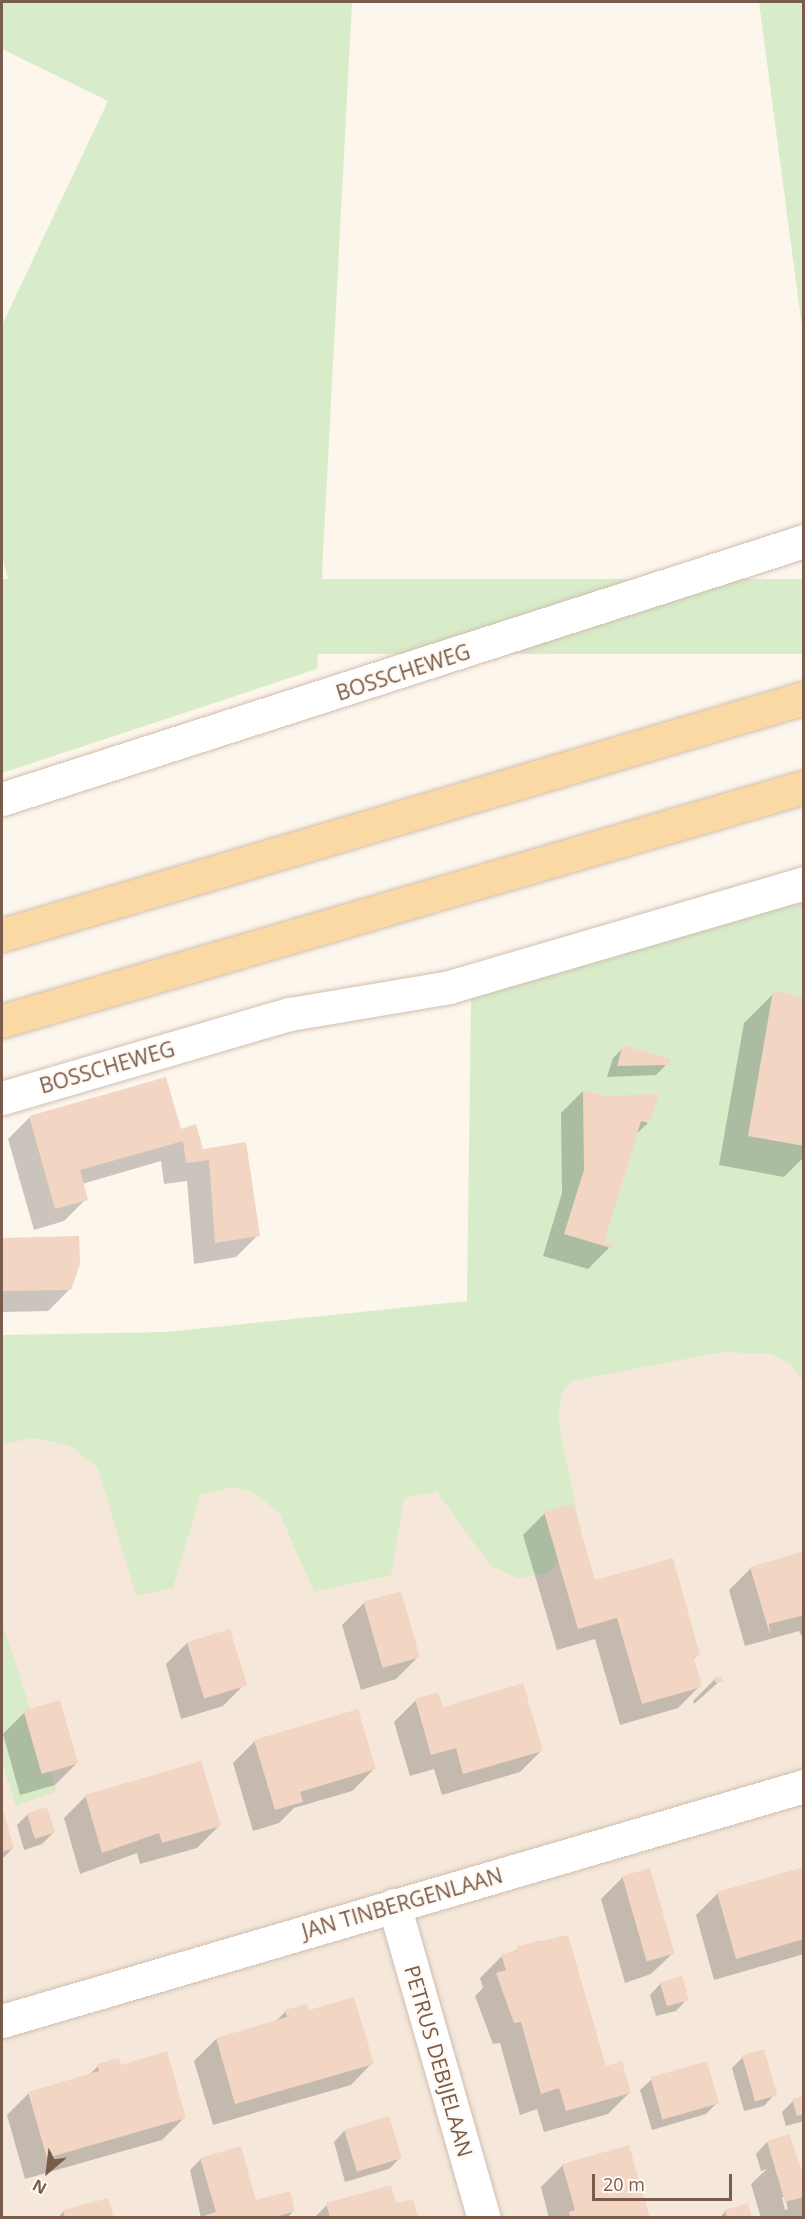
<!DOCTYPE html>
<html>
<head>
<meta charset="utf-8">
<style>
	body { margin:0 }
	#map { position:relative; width:805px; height:2219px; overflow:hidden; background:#fdf6ec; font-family:"Open Sans",sans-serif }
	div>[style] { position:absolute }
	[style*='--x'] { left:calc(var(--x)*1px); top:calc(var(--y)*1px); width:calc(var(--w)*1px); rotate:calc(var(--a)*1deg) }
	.residential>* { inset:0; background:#f5e8da }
	.green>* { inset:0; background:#d8ecc9; transform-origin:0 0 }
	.shadow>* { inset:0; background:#0003 }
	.building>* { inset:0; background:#f3d5c3; transform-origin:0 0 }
	.roads { filter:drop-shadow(0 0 2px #d1beb0) drop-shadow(0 0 2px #d1beb0) }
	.minor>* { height:33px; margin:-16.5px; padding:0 16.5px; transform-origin:16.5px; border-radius:16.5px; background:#fff }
	.major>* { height:33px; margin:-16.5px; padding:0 16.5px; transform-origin:16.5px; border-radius:16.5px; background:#fbd9a5 }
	span { translate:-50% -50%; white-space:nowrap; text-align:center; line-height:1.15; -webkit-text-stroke:4.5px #fffaf3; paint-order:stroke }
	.street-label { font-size:21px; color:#7a5c4d }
	.frame { position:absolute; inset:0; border:3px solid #7a5c4d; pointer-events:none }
	.north { position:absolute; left:18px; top:2141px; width:60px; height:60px; -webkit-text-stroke:4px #fffaf3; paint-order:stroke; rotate:208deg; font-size:16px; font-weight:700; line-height:24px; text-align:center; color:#7a5c4d }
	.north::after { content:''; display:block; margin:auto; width:21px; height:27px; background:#7a5c4d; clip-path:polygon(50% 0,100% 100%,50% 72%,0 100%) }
	.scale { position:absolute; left:592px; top:2174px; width:140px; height:27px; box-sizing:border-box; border:3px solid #7a5c4d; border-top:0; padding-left:8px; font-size:18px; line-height:21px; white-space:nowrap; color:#7a5c4d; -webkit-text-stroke:4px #fffaf3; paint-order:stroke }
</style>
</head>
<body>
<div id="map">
	<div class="residential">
		<div style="clip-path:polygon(803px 1268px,803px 2217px,2px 2218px,2px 1411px)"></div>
	</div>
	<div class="green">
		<div style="clip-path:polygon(2px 2px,352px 2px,317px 669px,2px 773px,2px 580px,8px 579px,2px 556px,2px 325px,108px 101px,2px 49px)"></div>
		<div style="clip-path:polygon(759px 2px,803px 2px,803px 335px)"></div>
		<div style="left:803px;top:579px;width:75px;height:836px;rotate:90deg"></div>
		<div style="clip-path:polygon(803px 899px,803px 1381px,792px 1365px,771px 1354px,722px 1352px,571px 1381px,562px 1392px,558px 1420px,581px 1533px,570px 1554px,547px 1573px,517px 1578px,490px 1565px,437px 1492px,404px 1498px,391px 1575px,314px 1592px,279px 1512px,252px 1492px,233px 1487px,200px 1495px,173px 1588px,136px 1596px,98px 1468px,69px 1445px,34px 1438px,2px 1444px,2px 1335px,167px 1332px,467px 1301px,471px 998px)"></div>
		<div style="clip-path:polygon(2px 1622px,57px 1791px,16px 1806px,2px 1763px)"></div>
	</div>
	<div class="shadow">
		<div style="clip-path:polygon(774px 993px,804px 998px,804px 1157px,784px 1177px,719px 1165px,744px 1023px)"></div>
		<div style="clip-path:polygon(624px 1047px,667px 1064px,656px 1075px,607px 1077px,613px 1058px)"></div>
		<div style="clip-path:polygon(583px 1091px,648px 1123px,635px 1135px,602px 1243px,609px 1248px,588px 1269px,543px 1256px,562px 1193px,561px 1113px)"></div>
		<div style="clip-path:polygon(30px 1117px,180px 1131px,202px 1151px,244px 1144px,258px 1235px,236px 1257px,194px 1264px,187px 1181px,164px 1184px,161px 1161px,82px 1184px,86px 1199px,64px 1221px,34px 1230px,8px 1139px)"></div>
		<div style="clip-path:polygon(78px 1238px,70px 1289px,48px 1311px,2px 1312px,2px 1240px)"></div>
		<div style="clip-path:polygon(545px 1513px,594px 1582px,698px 1654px,693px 1660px,700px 1686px,678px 1708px,620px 1725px,595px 1639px,557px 1650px,523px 1535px)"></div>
		<div style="clip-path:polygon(804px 1553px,804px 1640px,799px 1631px,745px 1646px,729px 1590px,751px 1568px)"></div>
		<div style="clip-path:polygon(364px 1603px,418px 1657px,396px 1679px,361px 1690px,342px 1625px)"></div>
		<div style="clip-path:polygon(188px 1642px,245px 1684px,223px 1706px,181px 1719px,166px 1664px)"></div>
		<div style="clip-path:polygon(715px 1679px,721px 1680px,694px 1704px,693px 1701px)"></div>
		<div style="clip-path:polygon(416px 1700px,442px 1709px,542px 1750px,520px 1772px,442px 1795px,434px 1769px,410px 1776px,394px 1722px)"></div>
		<div style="clip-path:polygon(25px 1712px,77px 1763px,55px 1785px,20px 1795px,3px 1734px)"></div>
		<div style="clip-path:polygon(255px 1741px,374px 1769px,352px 1791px,294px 1808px,279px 1823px,253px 1831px,233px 1763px)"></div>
		<div style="clip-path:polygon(86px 1796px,219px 1826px,197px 1848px,140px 1864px,137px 1853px,80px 1874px,64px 1818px)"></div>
		<div style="clip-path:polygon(2px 1809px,13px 1848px,2px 1859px)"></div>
		<div style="clip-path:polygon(28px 1814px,53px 1833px,42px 1844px,24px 1850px,17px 1825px)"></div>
		<div style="clip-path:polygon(804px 1868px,804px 1954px,714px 1980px,696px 1915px,718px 1893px)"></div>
		<div style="clip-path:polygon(623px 1877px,673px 1953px,651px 1974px,625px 1983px,601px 1899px)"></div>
		<div style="clip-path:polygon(537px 1941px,605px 2068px,630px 2092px,608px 2114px,544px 2132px,537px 2109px,520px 2115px,500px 2043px,493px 2044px,475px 1996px,483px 1988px,480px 1978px,502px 1956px)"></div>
		<div style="clip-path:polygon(661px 1983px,687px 1999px,676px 2011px,656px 2016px,650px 1995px)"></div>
		<div style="clip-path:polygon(286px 2011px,308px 2012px,372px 2063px,351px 2085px,213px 2125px,194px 2061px,216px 2039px,275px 2022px)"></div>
		<div style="clip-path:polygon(743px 2057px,775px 2094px,764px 2106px,744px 2111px,732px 2068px)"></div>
		<div style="clip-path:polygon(98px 2066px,120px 2066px,184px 2118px,162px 2140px,25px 2179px,7px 2115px,29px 2093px,87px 2077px)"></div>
		<div style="clip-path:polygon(652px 2079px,717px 2103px,706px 2114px,652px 2130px,640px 2090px)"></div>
		<div style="clip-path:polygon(804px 2098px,804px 2121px,786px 2126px,782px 2112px,793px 2101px)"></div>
		<div style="clip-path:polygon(345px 2130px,400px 2158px,389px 2169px,345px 2182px,334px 2142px)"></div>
		<div style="clip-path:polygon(evenodd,767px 2142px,804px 2178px,804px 2218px,761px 2218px,751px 2184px,767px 2169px,761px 2171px,756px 2154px,767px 2142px,782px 2197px,785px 2197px,788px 2209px,785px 2210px,782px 2197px)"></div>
		<div style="clip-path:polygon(201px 2159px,255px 2202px,293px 2211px,287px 2218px,201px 2218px,190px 2170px)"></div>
		<div style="clip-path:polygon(563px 2165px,648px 2218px,549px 2218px,541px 2187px)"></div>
		<div style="clip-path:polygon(327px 2205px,395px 2205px,417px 2218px,314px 2218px)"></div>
		<div style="clip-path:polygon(726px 2211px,750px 2218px,719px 2218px)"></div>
		<div style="clip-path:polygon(63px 2212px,112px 2218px,58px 2218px)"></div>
	</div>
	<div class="building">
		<div style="clip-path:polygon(773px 991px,804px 997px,804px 1146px,748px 1136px)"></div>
		<div style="clip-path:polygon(623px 1045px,670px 1059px,669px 1065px,617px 1066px)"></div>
		<div style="clip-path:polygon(166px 1077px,181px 1129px,196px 1124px,203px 1149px,246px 1142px,260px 1236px,215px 1243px,209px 1160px,186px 1163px,183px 1141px,80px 1170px,88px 1200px,55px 1209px,29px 1116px)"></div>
		<div style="clip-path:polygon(583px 1090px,607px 1096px,659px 1094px,649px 1123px,641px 1121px,604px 1242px,612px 1244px,611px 1248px,564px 1234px,584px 1170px)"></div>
		<div style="clip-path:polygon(79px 1236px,80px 1264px,71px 1290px,2px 1291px,2px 1238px)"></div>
		<div style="clip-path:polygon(573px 1504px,595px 1580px,673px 1558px,700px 1655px,694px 1657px,702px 1687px,642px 1704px,617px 1618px,578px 1629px,544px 1512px)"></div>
		<div style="clip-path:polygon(804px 1551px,804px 1615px,769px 1624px,770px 1635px,750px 1567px)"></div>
		<div style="left:401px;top:1591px;width:69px;height:39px;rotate:74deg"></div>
		<div style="left:230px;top:1629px;width:59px;height:45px;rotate:73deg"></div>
		<div style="clip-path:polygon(721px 1676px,723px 1681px,716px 1683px,714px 1678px)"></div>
		<div style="clip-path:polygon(523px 1683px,543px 1751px,463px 1774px,456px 1748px,431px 1755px,415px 1699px,438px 1692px,443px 1707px)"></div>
		<div style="left:60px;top:1700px;width:66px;height:38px;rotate:74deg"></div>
		<div style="clip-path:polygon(358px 1709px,376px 1769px,300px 1792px,303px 1802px,275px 1810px,254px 1740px)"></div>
		<div style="clip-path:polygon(201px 1761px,221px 1826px,162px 1843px,159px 1833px,102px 1853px,85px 1795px)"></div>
		<div style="clip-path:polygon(2px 1807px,14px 1848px,2px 1852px)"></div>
		<div style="left:47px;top:1807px;width:27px;height:21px;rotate:73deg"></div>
		<div style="clip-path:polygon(804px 1867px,804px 1939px,736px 1959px,717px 1892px)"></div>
		<div style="left:650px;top:1868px;width:89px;height:29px;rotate:74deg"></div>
		<div style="clip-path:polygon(568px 1935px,606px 2066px,622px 2061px,631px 2093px,566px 2111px,559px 2088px,541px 2094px,521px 2022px,514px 2023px,496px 1973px,506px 1970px,501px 1954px,518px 1950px,517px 1946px)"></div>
		<div style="left:682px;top:1976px;width:25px;height:23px;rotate:74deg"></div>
		<div style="clip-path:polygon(354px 1997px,374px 2064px,235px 2104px,216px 2038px,287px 2017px,285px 2010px,307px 2004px,309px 2010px)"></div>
		<div style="left:764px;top:2049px;width:48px;height:23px;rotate:74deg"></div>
		<div style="clip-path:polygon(167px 2051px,186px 2118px,47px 2158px,28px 2092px,99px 2071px,97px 2064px,119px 2058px,121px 2065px)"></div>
		<div style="left:707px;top:2061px;width:44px;height:59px;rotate:74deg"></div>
		<div style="clip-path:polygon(804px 2096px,804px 2114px,797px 2116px,792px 2099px)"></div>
		<div style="left:389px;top:2116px;width:44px;height:47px;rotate:73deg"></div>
		<div style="clip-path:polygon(789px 2134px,804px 2176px,804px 2197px,785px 2202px,767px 2141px)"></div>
		<div style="clip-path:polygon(629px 2145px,650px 2218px,570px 2218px,569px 2212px,575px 2210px,562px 2164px)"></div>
		<div style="clip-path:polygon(241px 2146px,256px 2200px,290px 2191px,295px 2211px,273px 2218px,198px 2218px,216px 2212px,200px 2158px)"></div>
		<div style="clip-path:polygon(391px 2185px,396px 2203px,413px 2199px,418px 2218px,330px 2218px,326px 2203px)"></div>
		<div style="clip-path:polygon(108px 2198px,114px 2218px,65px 2218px,63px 2210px)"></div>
		<div style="clip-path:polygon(748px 2203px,752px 2218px,727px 2218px,725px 2210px)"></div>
	</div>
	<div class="roads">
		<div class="minor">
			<div style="--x:2;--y:799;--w:842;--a:-17.83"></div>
			<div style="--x:2;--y:1098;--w:300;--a:-16.3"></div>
			<div style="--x:290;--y:1014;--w:161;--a:-9.6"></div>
			<div style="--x:449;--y:987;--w:370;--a:-16.3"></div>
			<div style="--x:394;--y:1905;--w:326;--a:74"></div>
			<div style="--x:2;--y:2021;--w:836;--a:-16.33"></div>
		</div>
		<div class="major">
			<div style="--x:2;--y:935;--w:836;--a:-16.46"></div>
			<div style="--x:2;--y:1021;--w:835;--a:-16.27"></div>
		</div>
	</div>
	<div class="street-label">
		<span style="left:403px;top:672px;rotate:-18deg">BOSSCHEWEG</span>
		<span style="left:107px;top:1067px;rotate:-16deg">BOSSCHEWEG</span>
		<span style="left:402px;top:1903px;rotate:-16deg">JAN TINBERGENLAAN</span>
		<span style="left:439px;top:2061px;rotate:74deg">PETRUS DEBIJELAAN</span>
	</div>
	<div class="frame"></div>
	<div class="north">N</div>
	<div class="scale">20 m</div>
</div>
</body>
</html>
